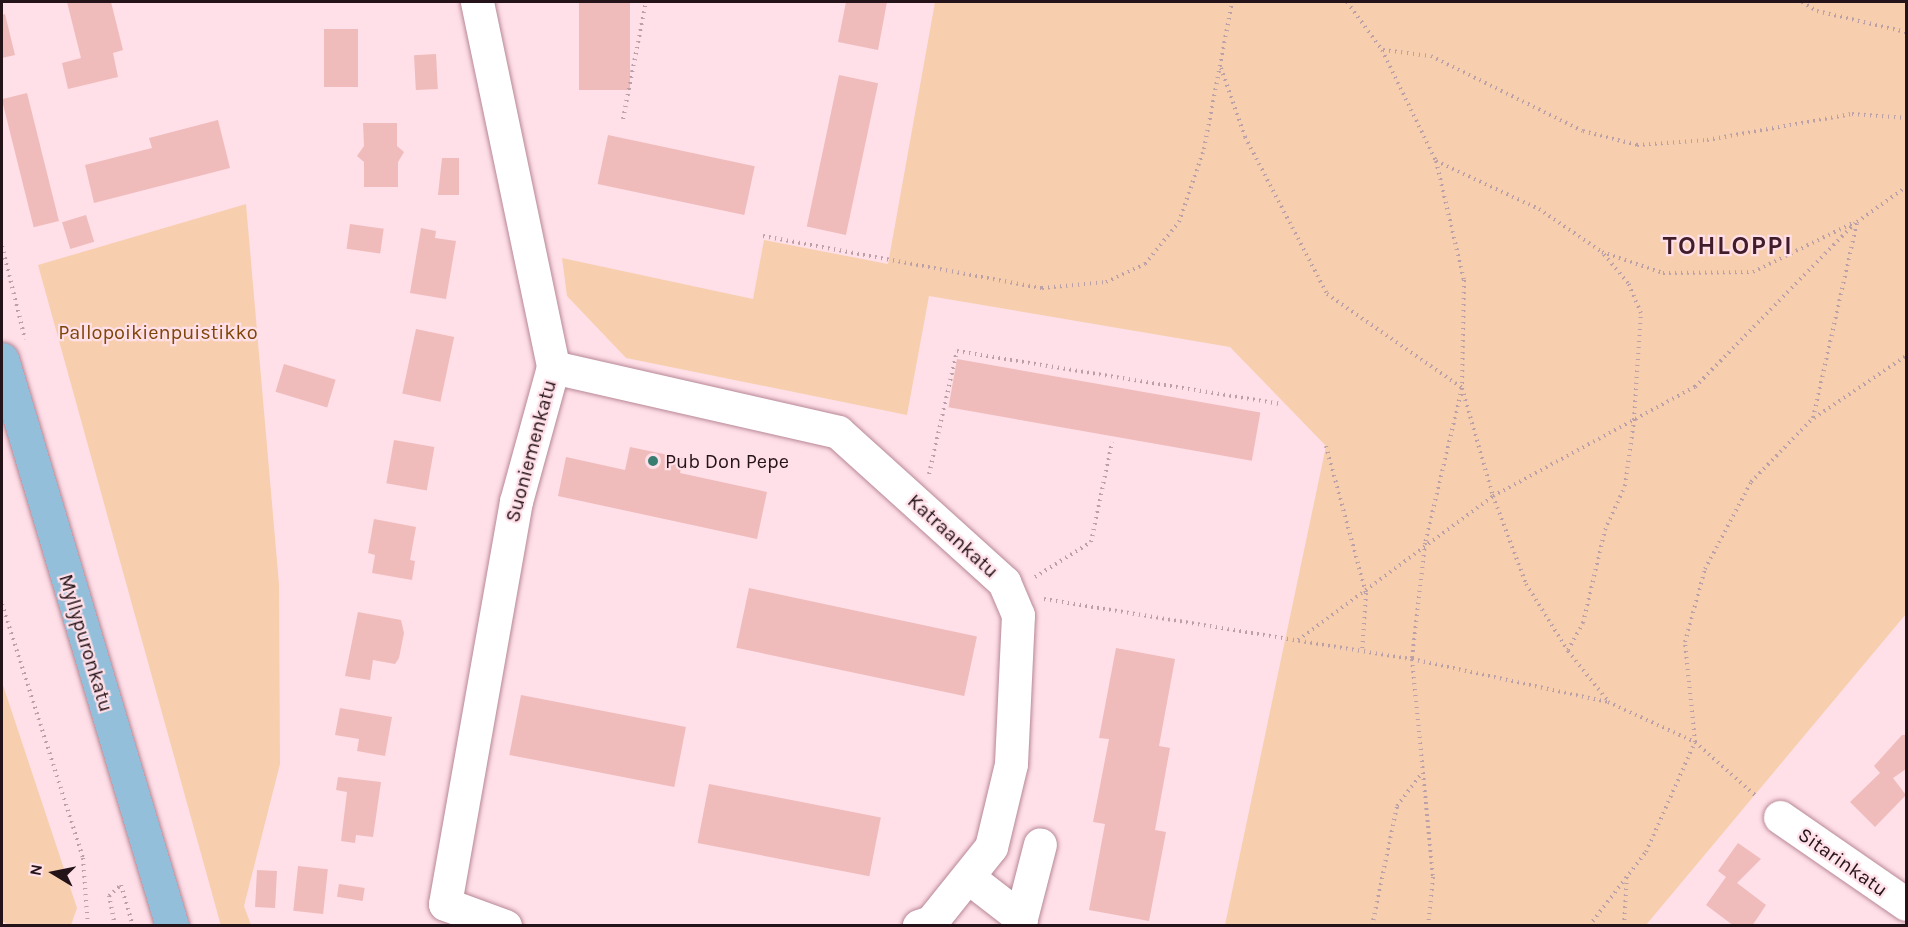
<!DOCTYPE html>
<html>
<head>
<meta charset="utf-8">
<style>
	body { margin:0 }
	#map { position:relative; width:1908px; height:927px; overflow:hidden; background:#ffdfe8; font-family:Karla,sans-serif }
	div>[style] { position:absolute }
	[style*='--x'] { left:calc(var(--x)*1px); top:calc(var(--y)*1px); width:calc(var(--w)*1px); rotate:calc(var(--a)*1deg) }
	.green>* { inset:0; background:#f7cfaf }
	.building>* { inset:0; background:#efbcbb; transform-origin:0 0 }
	.path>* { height:4px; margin-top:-2px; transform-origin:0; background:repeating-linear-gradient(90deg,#bba0a8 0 1.5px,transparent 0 6px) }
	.roads { filter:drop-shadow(0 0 2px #b78896) drop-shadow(0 0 2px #b78896) }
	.minor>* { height:33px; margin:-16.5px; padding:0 16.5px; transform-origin:16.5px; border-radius:16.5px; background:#fff }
	.major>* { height:33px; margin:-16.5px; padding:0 16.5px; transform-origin:16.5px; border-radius:16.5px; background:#94bfda }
	.dots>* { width:16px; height:16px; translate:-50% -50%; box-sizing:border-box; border:3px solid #ffdfe8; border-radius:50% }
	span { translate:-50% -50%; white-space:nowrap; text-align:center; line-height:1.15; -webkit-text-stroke:4.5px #ffdfe8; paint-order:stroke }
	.park-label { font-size:20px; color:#7e4507 }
	.street-label { font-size:20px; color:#241318 }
	.poi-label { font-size:20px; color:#241318 }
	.left { translate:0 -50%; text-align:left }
	.district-label { font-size:26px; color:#411c29; font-weight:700; letter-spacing:1.5px }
	.frame { position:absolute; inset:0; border:3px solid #241318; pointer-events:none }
	.north { position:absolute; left:24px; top:843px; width:60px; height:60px; -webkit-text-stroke:4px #ffdfe8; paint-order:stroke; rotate:280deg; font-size:16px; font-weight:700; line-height:24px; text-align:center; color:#241318 }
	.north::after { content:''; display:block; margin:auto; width:21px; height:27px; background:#241318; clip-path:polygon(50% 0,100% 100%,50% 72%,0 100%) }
</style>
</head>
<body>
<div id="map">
	<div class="green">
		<div style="clip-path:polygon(935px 2px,1906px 2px,1906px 614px,1646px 925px,1225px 925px,1326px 446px,1230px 347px,929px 296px,907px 415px,626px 358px,567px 296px,562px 258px,753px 299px,764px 240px,888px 264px)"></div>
		<div style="clip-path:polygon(246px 204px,279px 584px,280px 764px,244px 906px,251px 925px,221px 926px,38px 265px)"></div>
		<div style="clip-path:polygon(2px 682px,77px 908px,71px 925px,9px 925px,2px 921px)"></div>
	</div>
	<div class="building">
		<div style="clip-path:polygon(67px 2px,111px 2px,123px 50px,113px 53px,118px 77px,68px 89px,62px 63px,81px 58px)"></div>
		<div style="left:579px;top:2px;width:51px;height:88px"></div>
		<div style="clip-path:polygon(846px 2px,887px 2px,878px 50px,838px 42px)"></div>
		<div style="clip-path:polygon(5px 14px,15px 55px,2px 58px,2px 15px)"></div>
		<div style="left:324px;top:29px;width:34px;height:58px"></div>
		<div style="left:436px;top:54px;width:35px;height:22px;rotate:87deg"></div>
		<div style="left:839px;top:75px;width:40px;height:155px;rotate:12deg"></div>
		<div style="left:27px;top:93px;width:132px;height:26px;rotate:76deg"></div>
		<div style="clip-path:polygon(218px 120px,230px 168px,94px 203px,85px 165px,152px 148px,149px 138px)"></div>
		<div style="clip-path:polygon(363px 123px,397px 123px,397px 146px,404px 152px,398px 162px,398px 187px,364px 187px,364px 162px,357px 156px,364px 146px)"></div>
		<div style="left:608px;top:135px;width:150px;height:50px;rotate:12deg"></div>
		<div style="clip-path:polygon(442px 158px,459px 158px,459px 195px,438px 195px)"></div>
		<div style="left:86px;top:215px;width:28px;height:25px;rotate:73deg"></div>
		<div style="left:350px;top:224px;width:34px;height:25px;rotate:8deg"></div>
		<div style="clip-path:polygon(421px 228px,436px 231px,435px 238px,456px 241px,446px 299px,410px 293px)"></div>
		<div style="left:416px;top:329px;width:39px;height:66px;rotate:12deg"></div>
		<div style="left:957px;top:359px;width:308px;height:49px;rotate:10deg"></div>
		<div style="left:284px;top:364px;width:54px;height:29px;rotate:17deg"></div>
		<div style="left:394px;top:440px;width:41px;height:44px;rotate:10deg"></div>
		<div style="clip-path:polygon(630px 447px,683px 458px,680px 473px,767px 492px,757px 539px,558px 496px,566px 457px,625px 470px)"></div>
		<div style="clip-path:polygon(374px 519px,416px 527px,410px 560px,415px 561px,412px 580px,372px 573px,375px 555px,368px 553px)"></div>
		<div style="left:749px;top:588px;width:233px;height:61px;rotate:12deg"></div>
		<div style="clip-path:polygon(358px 612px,401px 620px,404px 633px,399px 658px,395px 664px,373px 660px,370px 680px,345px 676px)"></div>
		<div style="clip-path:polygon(1116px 648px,1175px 659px,1159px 746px,1170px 748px,1155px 830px,1166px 832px,1149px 921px,1089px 910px,1105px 824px,1093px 822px,1109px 739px,1099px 738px)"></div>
		<div style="left:521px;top:695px;width:168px;height:61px;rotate:11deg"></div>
		<div style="clip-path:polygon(340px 708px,392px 717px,385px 756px,357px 751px,359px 739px,335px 735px)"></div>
		<div style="clip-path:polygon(1902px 735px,1906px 735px,1906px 769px,1893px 778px,1906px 795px,1875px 827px,1850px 802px,1880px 773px,1874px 766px)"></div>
		<div style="clip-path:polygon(338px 777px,381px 782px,373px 837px,356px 835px,355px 843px,341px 841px,347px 792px,336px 790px)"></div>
		<div style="left:709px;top:784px;width:175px;height:60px;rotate:11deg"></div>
		<div style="clip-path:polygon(1738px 843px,1761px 859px,1737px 883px,1766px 905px,1752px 926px,1734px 926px,1706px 905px,1726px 877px,1718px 871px)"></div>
		<div style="left:298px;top:866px;width:30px;height:45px;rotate:6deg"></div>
		<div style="left:257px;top:870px;width:20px;height:37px;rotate:3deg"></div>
		<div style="left:339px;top:884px;width:26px;height:13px;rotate:9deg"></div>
	</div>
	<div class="path">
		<div style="--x:1347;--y:2;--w:59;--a:53.9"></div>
		<div style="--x:1382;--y:50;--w:123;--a:64.1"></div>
		<div style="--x:1436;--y:161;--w:122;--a:76.8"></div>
		<div style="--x:1464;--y:280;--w:108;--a:91.1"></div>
		<div style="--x:1462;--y:388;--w:159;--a:103.4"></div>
		<div style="--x:1425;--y:543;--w:117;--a:96.4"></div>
		<div style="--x:1412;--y:659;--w:219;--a:84.5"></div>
		<div style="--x:1433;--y:877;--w:49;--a:95.8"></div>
		<div style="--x:1802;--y:2;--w:17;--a:31"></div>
		<div style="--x:1817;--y:11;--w:91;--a:13.3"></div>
		<div style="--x:1383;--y:50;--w:48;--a:7.1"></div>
		<div style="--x:1431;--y:56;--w:169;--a:26.3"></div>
		<div style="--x:1583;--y:131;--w:56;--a:14.5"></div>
		<div style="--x:1637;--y:145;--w:70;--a:-4.1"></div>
		<div style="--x:1707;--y:140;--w:147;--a:-10.2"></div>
		<div style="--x:1852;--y:114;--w:54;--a:4.2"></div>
		<div style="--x:1221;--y:68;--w:73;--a:70.8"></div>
		<div style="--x:1245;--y:137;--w:177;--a:62.4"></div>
		<div style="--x:1327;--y:294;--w:165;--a:34.8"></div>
		<div style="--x:1462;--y:388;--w:112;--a:74"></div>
		<div style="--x:1493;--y:496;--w:94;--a:69.4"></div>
		<div style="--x:1526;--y:584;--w:79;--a:57.9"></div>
		<div style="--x:1568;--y:651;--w:64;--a:51.3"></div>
		<div style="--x:623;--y:119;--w:119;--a:-78.9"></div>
		<div style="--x:1436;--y:161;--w:114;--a:25"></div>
		<div style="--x:1539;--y:209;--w:76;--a:34.3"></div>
		<div style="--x:1602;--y:252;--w:65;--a:19"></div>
		<div style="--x:1663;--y:273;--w:90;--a:-0.6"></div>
		<div style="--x:1753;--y:272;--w:111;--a:-26.1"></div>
		<div style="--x:763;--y:236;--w:284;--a:10.6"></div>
		<div style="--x:1042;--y:288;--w:64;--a:-5.4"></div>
		<div style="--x:1106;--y:282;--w:43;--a:-24.8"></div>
		<div style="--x:1145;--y:264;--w:54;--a:-51"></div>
		<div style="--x:1179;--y:222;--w:77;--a:-71.1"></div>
		<div style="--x:1204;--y:149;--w:150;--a:-79.2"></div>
		<div style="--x:2;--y:246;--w:96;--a:76.1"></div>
		<div style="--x:1814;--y:418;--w:111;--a:-34"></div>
		<div style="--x:1326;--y:446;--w:152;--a:74.8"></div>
		<div style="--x:1366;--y:593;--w:59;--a:93.9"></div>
		<div style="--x:929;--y:474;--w:126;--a:-77.2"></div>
		<div style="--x:957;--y:351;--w:328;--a:9.3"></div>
		<div style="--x:1035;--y:577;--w:66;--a:-32"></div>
		<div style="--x:1091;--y:542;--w:102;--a:-78.1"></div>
		<div style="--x:1044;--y:599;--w:373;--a:9.3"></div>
		<div style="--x:1412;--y:659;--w:201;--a:12.4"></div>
		<div style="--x:1608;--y:702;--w:96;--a:24.7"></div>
		<div style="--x:1695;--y:742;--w:83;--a:41.6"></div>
		<div style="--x:2;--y:604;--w:267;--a:72.3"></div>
		<div style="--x:83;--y:858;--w:68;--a:85.8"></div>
		<div style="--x:1298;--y:640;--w:242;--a:-36.4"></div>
		<div style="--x:1493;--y:496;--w:230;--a:-28.4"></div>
		<div style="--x:1695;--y:387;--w:229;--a:-45.7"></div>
		<div style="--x:1568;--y:650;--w:31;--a:-61"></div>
		<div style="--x:1583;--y:623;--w:96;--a:-76.7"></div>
		<div style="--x:1605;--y:530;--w:48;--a:-65.6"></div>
		<div style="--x:1625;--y:486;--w:67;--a:-82.2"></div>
		<div style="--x:1634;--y:420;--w:107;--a:-86.3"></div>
		<div style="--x:1641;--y:313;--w:33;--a:-113"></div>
		<div style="--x:1628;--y:283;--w:40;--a:-130"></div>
		<div style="--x:115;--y:926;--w:31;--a:-101"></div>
		<div style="--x:109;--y:896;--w:16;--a:-43"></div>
		<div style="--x:121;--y:885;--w:43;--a:73.7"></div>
		<div style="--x:1372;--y:926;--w:123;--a:-78.2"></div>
		<div style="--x:1397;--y:806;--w:38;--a:-53"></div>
		<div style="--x:1589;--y:926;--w:93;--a:-52.4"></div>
		<div style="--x:1646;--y:852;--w:120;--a:-66"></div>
		<div style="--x:1695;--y:742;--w:100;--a:-95.7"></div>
		<div style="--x:1685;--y:642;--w:76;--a:-74.7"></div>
		<div style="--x:1705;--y:569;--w:98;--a:-62.1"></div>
		<div style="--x:1751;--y:482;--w:89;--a:-45.9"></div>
		<div style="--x:1813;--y:418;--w:201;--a:-77.3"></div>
		<div style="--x:1857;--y:222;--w:60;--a:-35.5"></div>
		<div style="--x:1624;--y:926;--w:50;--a:-86.6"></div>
	</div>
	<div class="roads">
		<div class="minor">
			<div style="--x:477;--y:2;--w:373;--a:78.2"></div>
			<div style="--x:553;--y:367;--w:139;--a:105.4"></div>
			<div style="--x:516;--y:501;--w:409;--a:100"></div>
			<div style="--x:445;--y:904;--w:64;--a:20.1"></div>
			<div style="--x:553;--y:367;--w:292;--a:12.8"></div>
			<div style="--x:838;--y:432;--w:224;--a:42.1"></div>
			<div style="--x:1004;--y:582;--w:36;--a:67"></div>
			<div style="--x:1018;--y:615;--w:149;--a:92.7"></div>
			<div style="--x:1011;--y:764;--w:85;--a:103.5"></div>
			<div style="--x:991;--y:847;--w:96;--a:128.7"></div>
			<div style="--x:931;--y:922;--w:13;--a:162"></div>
			<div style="--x:1780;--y:817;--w:153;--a:34.6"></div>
			<div style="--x:968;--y:877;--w:67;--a:37.7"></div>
			<div style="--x:1021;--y:918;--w:8;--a:97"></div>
			<div style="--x:1021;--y:918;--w:76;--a:-75.6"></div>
		</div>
		<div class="major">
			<div style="--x:2;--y:359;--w:592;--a:73.31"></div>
		</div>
	</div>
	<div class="dots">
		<div style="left:653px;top:461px;background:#397d71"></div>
	</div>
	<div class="park-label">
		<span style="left:158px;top:332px">Pallopoikienpuistikko</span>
	</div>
	<div class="street-label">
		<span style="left:531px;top:451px;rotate:-75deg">Suoniemenkatu</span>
		<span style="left:953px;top:536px;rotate:42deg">Katraankatu</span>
		<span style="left:86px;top:643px;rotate:73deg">Myllypuronkatu</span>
		<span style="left:1843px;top:862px;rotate:35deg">Sitarinkatu</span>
	</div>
	<div class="poi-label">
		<span class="left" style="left:665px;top:461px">Pub Don Pepe</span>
	</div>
	<div class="district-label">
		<span style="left:1728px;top:246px">TOHLOPPI</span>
	</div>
	<div class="frame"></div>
	<div class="north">N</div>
</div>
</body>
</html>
